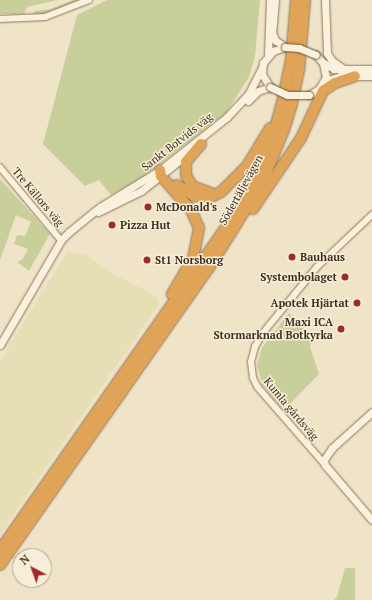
<!DOCTYPE html>
<html>
<head>
<meta charset="utf-8">
<style>
	body { margin:0 }
	#map { position:relative; width:372px; height:600px; overflow:hidden; background:#f0e4c8; font-family:"PT Serif",serif }
	div>[style] { position:absolute }
	[style*='--x'] { left:calc(var(--x)*1px); top:calc(var(--y)*1px); width:calc(var(--w)*1px); rotate:calc(var(--a)*1deg) }
	.farmland>* { inset:0; background:#e6deb5 }
	.green>* { inset:0; background:#c9cf9b }
	.roads { filter:drop-shadow(0 0 1px #8d765c) drop-shadow(0 0 1px #8d765c) }
	.minor>* { height:5.5px; margin:-2.75px; padding:0 2.75px; transform-origin:2.75px; border-radius:2.75px; background:#faf1dc }
	.tertiary>* { height:7px; margin:-3.5px; padding:0 3.5px; transform-origin:3.5px; border-radius:3.5px; background:#faf1dc }
	.secondary>* { height:7px; margin:-3.5px; padding:0 3.5px; transform-origin:3.5px; border-radius:3.5px; background:#faf1dc }
	.motorway>* { height:10px; margin:-5px; padding:0 5px; transform-origin:5px; border-radius:5px; background:#e0a458 }
	.bridges { filter:drop-shadow(0 0 1px #6f573f) drop-shadow(0 0 1px #6f573f) }
	.secondary-bridge>* { height:7px; margin:-3.5px; padding:0 3.5px; transform-origin:3.5px; border-radius:3.5px; background:#faf1dc }
	.dots>* { width:11px; height:11px; translate:-50% -50%; box-sizing:border-box; border:2px solid #f7eed8; border-radius:50% }
	span { translate:-50% -50%; white-space:nowrap; text-align:center; line-height:1.15; -webkit-text-stroke:3px #f7eed8; paint-order:stroke }
	.street-label { font-size:11px; color:#3d2e20 }
	.poi-label { font-size:11px; color:#3d2e20; font-weight:700 }
	.left { translate:0 -50%; text-align:left }
	.right { translate:-100% -50%; text-align:right }
	.north { position:absolute; left:12px; top:548px; width:40px; height:40px; box-sizing:border-box; background:#f7eed8; border:1px solid #ada18e; border-radius:50%; rotate:319deg; font-size:11px; font-weight:700; line-height:16px; text-align:center; color:#3d2e20 }
	.north::after { content:''; display:block; margin:auto; width:14px; height:18px; background:#9e2a2b; clip-path:polygon(50% 0,100% 100%,50% 72%,0 100%) }
</style>
</head>
<body>
<div id="map">
	<div class="farmland">
		<div style="clip-path:polygon(67px 252px,85px 254px,115px 275px,156px 296px,159px 304px,0 534px,0 361px)"></div>
	</div>
	<div class="green">
		<div style="clip-path:polygon(0 0,58px 0,27px 7px,24px 14px,0 14px)"></div>
		<div style="clip-path:polygon(73px 0,82px 0,46px 15px,33px 14px,35px 11px,51px 9px)"></div>
		<div style="clip-path:polygon(107px 0,260px 0,255px 56px,249px 77px,226px 113px,143px 177px,111px 195px,99px 180px,85px 186px,43px 144px,77px 15px)"></div>
		<div style="clip-path:polygon(0 179px,50px 234px,29px 271px,17px 262px,23px 259px,28px 249px,14px 244px,17px 235px,25px 236px,31px 222px,16px 215px,0 260px)"></div>
		<div style="clip-path:polygon(289px 313px,312px 338px,310px 347px,319px 374px,291px 403px,281px 407px,263px 386px,257px 365px,262px 348px)"></div>
		<div style="clip-path:polygon(345px 568px,355px 568px,355px 600px,334px 600px,337px 597px)"></div>
	</div>
	<div class="roads">
		<div class="minor">
			<div style="--x:0;--y:19;--w:45;--a:-2.5"></div>
			<div style="--x:45;--y:17;--w:47;--a:-21.1"></div>
			<div style="--x:0;--y:167;--w:95;--a:50.1"></div>
			<div style="--x:325;--y:465;--w:102;--a:-131"></div>
			<div style="--x:258;--y:388;--w:11;--a:-117"></div>
			<div style="--x:253;--y:378;--w:16;--a:-97"></div>
			<div style="--x:251;--y:362;--w:16;--a:-75"></div>
			<div style="--x:255;--y:347;--w:16;--a:-60"></div>
			<div style="--x:263;--y:333;--w:85;--a:-50.7"></div>
			<div style="--x:317;--y:267;--w:76;--a:-43.4"></div>
		</div>
		<div class="tertiary">
			<div style="--x:372;--y:412;--w:54;--a:138"></div>
			<div style="--x:332;--y:448;--w:14;--a:124"></div>
			<div style="--x:324;--y:460;--w:5;--a:79"></div>
			<div style="--x:325;--y:465;--w:72;--a:49.5"></div>
		</div>
		<div class="secondary">
			<div style="--x:275;--y:0;--w:32;--a:95"></div>
			<div style="--x:272;--y:32;--w:9;--a:69"></div>
			<div style="--x:275;--y:40;--w:12;--a:35"></div>
			<div style="--x:325;--y:0;--w:53;--a:87.8"></div>
			<div style="--x:327;--y:53;--w:9;--a:58"></div>
			<div style="--x:332;--y:61;--w:14;--a:34"></div>
			<div style="--x:268;--y:55;--w:55;--a:-87.9"></div>
			<div style="--x:324;--y:63;--w:12;--a:31"></div>
			<div style="--x:334;--y:69;--w:38;--a:0"></div>
			<div style="--x:324;--y:82;--w:17;--a:-21"></div>
			<div style="--x:340;--y:76;--w:32;--a:0"></div>
			<div style="--x:309;--y:95;--w:12;--a:-31"></div>
			<div style="--x:319;--y:89;--w:14;--a:-60"></div>
			<div style="--x:326;--y:77;--w:14;--a:-102"></div>
			<div style="--x:323;--y:63;--w:11;--a:-131"></div>
			<div style="--x:248;--y:101;--w:14;--a:-45"></div>
			<div style="--x:258;--y:91;--w:13;--a:-18"></div>
			<div style="--x:270;--y:87;--w:15;--a:-122"></div>
			<div style="--x:262;--y:74;--w:11;--a:-85"></div>
			<div style="--x:263;--y:63;--w:16;--a:-50"></div>
			<div style="--x:273;--y:51;--w:13;--a:-18"></div>
			<div style="--x:98;--y:212;--w:48;--a:-26"></div>
			<div style="--x:141;--y:191;--w:61;--a:-38.4"></div>
			<div style="--x:0;--y:345;--w:121;--a:-59.8"></div>
			<div style="--x:61;--y:240;--w:11;--a:-45"></div>
			<div style="--x:69;--y:232;--w:40;--a:-39"></div>
			<div style="--x:100;--y:207;--w:70;--a:-31.7"></div>
			<div style="--x:160;--y:170;--w:85;--a:-38.3"></div>
			<div style="--x:227;--y:117;--w:33;--a:-47"></div>
			<div style="--x:249;--y:93;--w:28;--a:-63"></div>
		</div>
		<div class="motorway">
			<div style="--x:201;--y:144;--w:23;--a:130"></div>
			<div style="--x:186;--y:162;--w:13;--a:90"></div>
			<div style="--x:186;--y:175;--w:13;--a:61"></div>
			<div style="--x:192;--y:186;--w:20;--a:20"></div>
			<div style="--x:160;--y:170;--w:6;--a:81"></div>
			<div style="--x:161;--y:176;--w:45;--a:48.6"></div>
			<div style="--x:191;--y:210;--w:20;--a:66"></div>
			<div style="--x:199;--y:228;--w:31;--a:101"></div>
			<div style="--x:193;--y:258;--w:42;--a:120.3"></div>
			<div style="--x:177;--y:185;--w:20;--a:33"></div>
			<div style="--x:194;--y:196;--w:19;--a:0"></div>
			<div style="--x:213;--y:196;--w:9;--a:-27"></div>
			<div style="--x:221;--y:192;--w:37;--a:-45"></div>
			<div style="--x:247;--y:166;--w:44;--a:-58.8"></div>
			<div style="--x:253;--y:209;--w:86;--a:-55.9"></div>
			<div style="--x:301;--y:138;--w:52;--a:-64.9"></div>
			<div style="--x:323;--y:91;--w:14;--a:-34"></div>
			<div style="--x:335;--y:83;--w:21;--a:-19"></div>
			<div style="--x:0;--y:550;--w:403;--a:-55"></div>
			<div style="--x:231;--y:220;--w:31;--a:-59"></div>
			<div style="--x:247;--y:193;--w:67;--a:-66.1"></div>
			<div style="--x:274;--y:132;--w:30;--a:-75"></div>
			<div style="--x:282;--y:103;--w:44;--a:-78.2"></div>
			<div style="--x:291;--y:60;--w:60;--a:-85.2"></div>
			<div style="--x:0;--y:565;--w:365;--a:-54.9"></div>
			<div style="--x:210;--y:266;--w:98;--a:-57.9"></div>
			<div style="--x:262;--y:183;--w:57;--a:-67.5"></div>
			<div style="--x:284;--y:130;--w:28;--a:-73"></div>
			<div style="--x:292;--y:103;--w:34;--a:-78"></div>
			<div style="--x:299;--y:70;--w:70;--a:-85.1"></div>
		</div>
	</div>
	<div class="bridges">
		<div class="secondary-bridge">
			<div style="--x:285;--y:47;--w:14;--a:4"></div>
			<div style="--x:299;--y:48;--w:18;--a:22"></div>
			<div style="--x:270;--y:87;--w:19;--a:25"></div>
			<div style="--x:287;--y:95;--w:22;--a:0"></div>
		</div>
	</div>
	<div class="dots">
		<div style="left:148px;top:207px;background:#9e2a2b"></div>
		<div style="left:112px;top:225px;background:#9e2a2b"></div>
		<div style="left:292px;top:257px;background:#9e2a2b"></div>
		<div style="left:147px;top:260px;background:#9e2a2b"></div>
		<div style="left:345px;top:277px;background:#9e2a2b"></div>
		<div style="left:357px;top:303px;background:#9e2a2b"></div>
		<div style="left:341px;top:329px;background:#9e2a2b"></div>
	</div>
	<div class="street-label">
		<span style="left:177px;top:142px;rotate:-38deg">Sankt Botvids väg</span>
		<span style="left:241px;top:190px;rotate:-61deg">Södertäljevägen</span>
		<span style="left:38px;top:197px;rotate:50deg">Tre Källors väg</span>
		<span style="left:291px;top:409px;rotate:50deg">Kumla gårdsväg</span>
	</div>
	<div class="poi-label">
		<span class="left" style="left:156px;top:207px">McDonald's</span>
		<span class="left" style="left:120px;top:225px">Pizza Hut</span>
		<span class="left" style="left:300px;top:257px">Bauhaus</span>
		<span class="left" style="left:155px;top:260px">St1 Norsborg</span>
		<span class="right" style="left:337px;top:277px">Systembolaget</span>
		<span class="right" style="left:349px;top:303px">Apotek Hjärtat</span>
		<span class="right" style="left:333px;top:329px">Maxi ICA<br>Stormarknad Botkyrka</span>
	</div>
	<div class="north">N</div>
</div>
</body>
</html>
